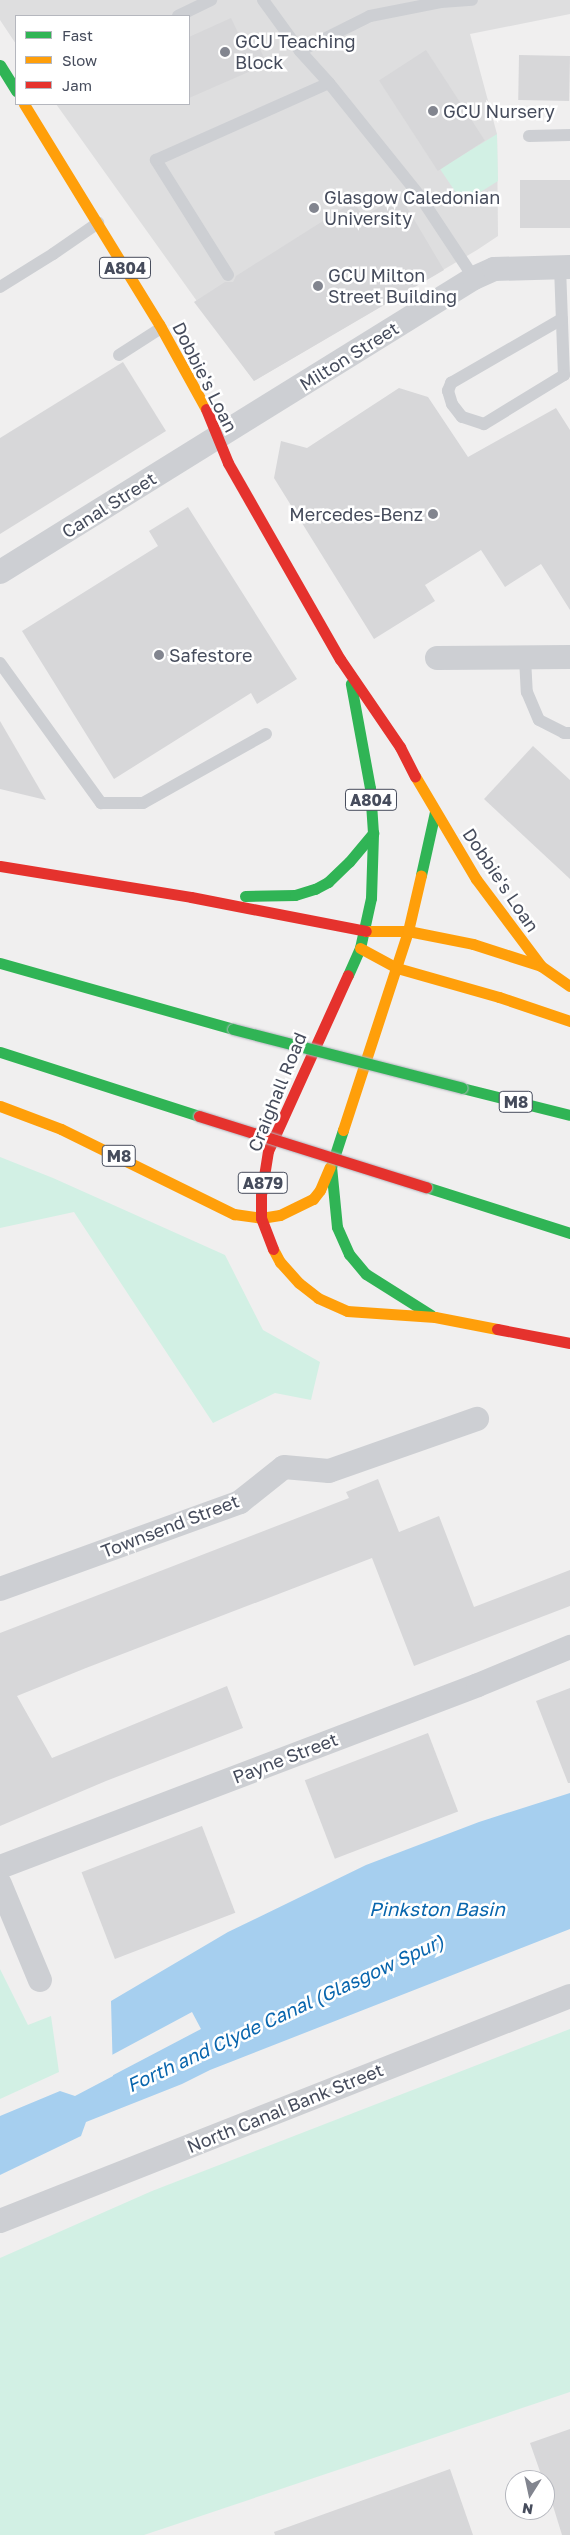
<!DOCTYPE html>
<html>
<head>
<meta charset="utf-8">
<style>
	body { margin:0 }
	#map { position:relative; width:570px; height:2535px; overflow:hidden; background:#f0efef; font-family:"Golos Text",sans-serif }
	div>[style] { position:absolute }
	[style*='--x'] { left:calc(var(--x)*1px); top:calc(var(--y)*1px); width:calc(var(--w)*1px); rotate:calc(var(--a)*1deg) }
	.education>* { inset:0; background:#dededf }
	.green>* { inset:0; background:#d2f0e4 }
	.water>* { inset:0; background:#a6cfef }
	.pier>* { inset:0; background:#f0efef }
	.building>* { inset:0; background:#d7d7d9; transform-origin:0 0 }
	.lane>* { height:12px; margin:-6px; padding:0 6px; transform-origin:6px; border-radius:6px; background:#cdcfd3 }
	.street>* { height:24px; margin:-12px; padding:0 12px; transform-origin:12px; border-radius:12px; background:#cdcfd3 }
	.fast>* { height:11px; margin:-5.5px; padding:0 5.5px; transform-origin:5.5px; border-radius:5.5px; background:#30b455 }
	.slow>* { height:11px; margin:-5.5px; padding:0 5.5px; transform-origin:5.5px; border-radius:5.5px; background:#ff9f0a }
	.jam>* { height:11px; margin:-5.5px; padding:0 5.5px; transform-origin:5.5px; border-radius:5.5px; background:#e5322d }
	.bridges { filter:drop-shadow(0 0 1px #b4b6bf) drop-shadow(0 0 1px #b4b6bf) }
	.fast-bridge>* { height:11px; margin:-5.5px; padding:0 5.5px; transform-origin:5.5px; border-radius:5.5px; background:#30b455 }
	.jam-bridge>* { height:11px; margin:-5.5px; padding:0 5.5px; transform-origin:5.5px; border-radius:5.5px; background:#e5322d }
	.dots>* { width:14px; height:14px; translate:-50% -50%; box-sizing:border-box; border:2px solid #fff; border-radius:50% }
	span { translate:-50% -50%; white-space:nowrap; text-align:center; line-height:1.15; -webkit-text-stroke:5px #fff; paint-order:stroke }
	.shield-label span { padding:1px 4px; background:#fff; border:1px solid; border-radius:4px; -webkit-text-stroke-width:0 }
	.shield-label { font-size:16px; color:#464c5c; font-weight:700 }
	.poi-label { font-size:18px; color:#464c5c }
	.left { translate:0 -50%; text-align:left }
	.right { translate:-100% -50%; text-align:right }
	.street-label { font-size:18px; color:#464c5c }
	.water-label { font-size:19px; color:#0865ad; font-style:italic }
	.legend { position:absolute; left:15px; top:15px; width:175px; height:90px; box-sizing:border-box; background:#fff; border:1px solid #b5b7be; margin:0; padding:6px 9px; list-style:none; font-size:15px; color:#464c5c }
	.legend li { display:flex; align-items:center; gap:10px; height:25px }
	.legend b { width:25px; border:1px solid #b5b7be }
	.north { position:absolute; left:505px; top:2470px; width:50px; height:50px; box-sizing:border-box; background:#fff; border:1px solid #b5b7be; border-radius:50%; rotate:190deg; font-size:14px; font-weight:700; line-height:20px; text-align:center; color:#464c5c }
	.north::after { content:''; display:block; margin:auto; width:18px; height:22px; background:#82858f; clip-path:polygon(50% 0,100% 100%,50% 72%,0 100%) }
</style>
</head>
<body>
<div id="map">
	<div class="education">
		<div style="clip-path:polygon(0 0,570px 0,570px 14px,470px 34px,497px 134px,498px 236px,477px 250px,254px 381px,56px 104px,189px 104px,189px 16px,16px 16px,16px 44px,0 20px)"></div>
	</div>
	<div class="green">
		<div style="clip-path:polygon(497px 134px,498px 181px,463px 203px,440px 169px)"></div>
		<div style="clip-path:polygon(0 1157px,53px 1178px,225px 1255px,263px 1330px,320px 1362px,311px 1400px,275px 1393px,213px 1423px,74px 1212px,0 1228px)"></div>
		<div style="clip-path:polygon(0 1969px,28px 2025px,51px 2016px,59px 2072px,0 2099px)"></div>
		<div style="clip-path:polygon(570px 2029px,570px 2392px,144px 2535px,0 2535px,0 2258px,152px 2191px)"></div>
	</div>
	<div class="water">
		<div style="clip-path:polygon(570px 1793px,570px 1929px,210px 2070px,182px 2084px,86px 2122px,81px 2136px,0 2175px,0 2116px,60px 2091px,75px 2096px,113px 2076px,111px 2001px,228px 1932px,366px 1865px,479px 1822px)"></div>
	</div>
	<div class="pier">
		<div style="clip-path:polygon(192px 2012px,201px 2029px,102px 2081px,101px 2079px,110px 2074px,110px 2056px)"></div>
	</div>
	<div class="building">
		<div style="clip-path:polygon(231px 18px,241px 39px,253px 34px,267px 64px,189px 98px,189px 37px)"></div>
		<div style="left:426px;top:50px;width:108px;height:56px;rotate:57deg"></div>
		<div style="left:519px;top:55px;width:51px;height:45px;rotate:1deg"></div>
		<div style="left:520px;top:180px;width:50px;height:48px"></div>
		<div style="clip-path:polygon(399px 194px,444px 270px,254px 381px,194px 302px,225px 282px,233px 282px,236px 276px,353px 202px,364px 217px)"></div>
		<div style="clip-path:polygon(123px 362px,166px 431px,0 534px,0 438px)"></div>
		<div style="clip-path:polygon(399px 388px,428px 397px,468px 457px,556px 408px,570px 430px,570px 610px,541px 564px,505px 587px,481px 550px,425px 585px,435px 601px,374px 639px,274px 478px,281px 441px,307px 448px)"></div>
		<div style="clip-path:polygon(188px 507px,297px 679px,257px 704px,251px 693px,114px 779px,22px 631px,158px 546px,149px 531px)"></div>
		<div style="clip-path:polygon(0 721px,46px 800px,0 789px)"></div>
		<div style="clip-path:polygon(533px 746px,570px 780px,570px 879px,484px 799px)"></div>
		<div style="clip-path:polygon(378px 1479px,399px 1532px,439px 1516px,474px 1607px,570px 1570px,570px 1606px,414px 1666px,372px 1558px,86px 1668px,17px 1696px,52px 1758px,227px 1686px,243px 1728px,106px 1781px,0 1826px,0 1633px,349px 1498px,346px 1492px)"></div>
		<div style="clip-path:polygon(570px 1688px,570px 1783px,568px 1783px,536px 1701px)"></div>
		<div style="left:428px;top:1733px;width:84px;height:132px;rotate:69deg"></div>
		<div style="left:202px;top:1826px;width:93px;height:129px;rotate:69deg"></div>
		<div style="clip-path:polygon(570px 2429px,570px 2535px,562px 2535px,545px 2480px,543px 2480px,530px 2443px)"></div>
		<div style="clip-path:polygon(450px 2469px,473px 2535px,275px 2535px,274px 2532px)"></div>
	</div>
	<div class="lane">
		<div style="--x:178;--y:16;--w:37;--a:-26"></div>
		<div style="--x:300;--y:51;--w:78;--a:-26.6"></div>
		<div style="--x:370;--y:16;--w:72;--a:-11.2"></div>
		<div style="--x:441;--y:2;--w:31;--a:-4"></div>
		<div style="--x:329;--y:83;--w:144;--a:51.2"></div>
		<div style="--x:419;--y:195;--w:100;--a:56.5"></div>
		<div style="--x:529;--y:136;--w:41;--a:-1.4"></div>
		<div style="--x:560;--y:267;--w:108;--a:87.9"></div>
		<div style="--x:564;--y:375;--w:94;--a:148.5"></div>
		<div style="--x:484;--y:424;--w:23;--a:-162"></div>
		<div style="--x:462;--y:417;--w:16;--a:-128"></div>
		<div style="--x:452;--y:404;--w:14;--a:-107"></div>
		<div style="--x:448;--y:391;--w:9;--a:-69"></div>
		<div style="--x:451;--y:383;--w:128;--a:-30"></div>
		<div style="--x:228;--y:275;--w:136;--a:-122.1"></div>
		<div style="--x:156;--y:160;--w:189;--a:-24"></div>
		<div style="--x:329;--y:83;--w:43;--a:-132.2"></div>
		<div style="--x:300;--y:51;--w:63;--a:-126"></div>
		<div style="--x:0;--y:287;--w:62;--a:-31.9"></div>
		<div style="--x:53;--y:254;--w:55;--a:-34.6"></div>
		<div style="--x:119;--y:355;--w:50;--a:-32.7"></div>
		<div style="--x:525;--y:658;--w:34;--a:87"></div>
		<div style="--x:527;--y:692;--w:30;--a:67"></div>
		<div style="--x:539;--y:720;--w:28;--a:27"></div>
		<div style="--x:564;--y:733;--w:6;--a:0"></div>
		<div style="--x:0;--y:663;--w:173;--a:54.2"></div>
		<div style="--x:101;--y:803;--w:42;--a:0"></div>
		<div style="--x:143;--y:803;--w:141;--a:-29.3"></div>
	</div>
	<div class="street">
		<div style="--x:0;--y:572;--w:558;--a:-31.81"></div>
		<div style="--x:474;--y:278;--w:22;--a:-24"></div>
		<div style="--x:494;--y:269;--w:76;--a:-1.5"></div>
		<div style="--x:437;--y:658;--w:133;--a:-0.4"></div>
		<div style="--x:0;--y:1589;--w:255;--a:-19.9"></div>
		<div style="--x:240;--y:1502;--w:56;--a:-38.5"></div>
		<div style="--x:284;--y:1467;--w:45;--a:5.1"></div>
		<div style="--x:329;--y:1471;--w:157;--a:-19.4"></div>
		<div style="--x:0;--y:1867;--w:511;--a:-20.84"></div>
		<div style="--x:478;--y:1685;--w:100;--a:-22.4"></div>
		<div style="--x:0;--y:1884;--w:104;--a:67.4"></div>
		<div style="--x:0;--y:2221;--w:613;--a:-21.54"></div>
	</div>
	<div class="fast">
		<div style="--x:0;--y:65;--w:31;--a:58"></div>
		<div style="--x:421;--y:875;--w:65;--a:-77.5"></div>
		<div style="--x:245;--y:896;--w:50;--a:-1.1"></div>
		<div style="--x:295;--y:895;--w:21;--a:-17"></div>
		<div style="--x:315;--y:889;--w:15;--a:-28"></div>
		<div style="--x:328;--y:882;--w:29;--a:-44"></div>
		<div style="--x:349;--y:862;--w:38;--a:-50"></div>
		<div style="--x:0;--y:963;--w:242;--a:15.8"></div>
		<div style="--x:348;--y:975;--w:30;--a:-66"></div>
		<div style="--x:360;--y:948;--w:51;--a:-77.6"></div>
		<div style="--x:371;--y:898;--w:65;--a:-88.2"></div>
		<div style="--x:373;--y:833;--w:45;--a:-93.8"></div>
		<div style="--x:370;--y:788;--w:106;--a:-100.4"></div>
		<div style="--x:0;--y:1052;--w:209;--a:17.8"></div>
		<div style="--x:462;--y:1088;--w:111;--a:14"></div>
		<div style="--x:343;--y:1130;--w:38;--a:108"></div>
		<div style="--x:331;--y:1166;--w:61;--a:84.4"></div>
		<div style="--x:337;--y:1227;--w:30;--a:66"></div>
		<div style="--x:349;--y:1254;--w:26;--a:50"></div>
		<div style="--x:366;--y:1274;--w:77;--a:32.2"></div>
		<div style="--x:426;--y:1187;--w:151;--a:17.7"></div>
	</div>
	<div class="slow">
		<div style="--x:24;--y:104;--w:258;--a:58.5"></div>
		<div style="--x:159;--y:324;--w:97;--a:61.1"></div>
		<div style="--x:415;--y:776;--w:120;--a:59.4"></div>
		<div style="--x:476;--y:879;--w:109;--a:53.2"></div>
		<div style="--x:366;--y:931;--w:42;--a:0"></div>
		<div style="--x:408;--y:931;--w:66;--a:11.3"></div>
		<div style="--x:473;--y:944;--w:71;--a:17.9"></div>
		<div style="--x:541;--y:966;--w:35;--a:35"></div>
		<div style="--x:360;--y:948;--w:42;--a:28.4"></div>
		<div style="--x:397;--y:968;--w:106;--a:15.9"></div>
		<div style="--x:499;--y:997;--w:75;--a:18.7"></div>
		<div style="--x:0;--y:1106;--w:65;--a:20.7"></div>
		<div style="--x:61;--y:1129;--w:193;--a:26.2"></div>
		<div style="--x:234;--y:1214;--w:27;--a:8"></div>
		<div style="--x:343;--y:1130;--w:209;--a:-71.9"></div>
		<div style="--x:408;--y:931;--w:57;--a:-76.9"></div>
		<div style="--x:261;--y:1218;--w:19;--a:-9"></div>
		<div style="--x:280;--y:1215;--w:37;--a:-26"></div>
		<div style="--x:313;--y:1199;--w:11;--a:-52"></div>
		<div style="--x:320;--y:1190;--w:25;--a:-67"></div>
		<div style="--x:273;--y:1249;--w:15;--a:62"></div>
		<div style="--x:280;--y:1262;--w:28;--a:48"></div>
		<div style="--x:299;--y:1283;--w:24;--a:38"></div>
		<div style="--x:318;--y:1298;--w:32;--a:24"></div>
		<div style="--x:347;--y:1311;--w:88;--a:3.9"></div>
		<div style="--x:435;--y:1317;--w:63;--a:11"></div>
	</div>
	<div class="jam">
		<div style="--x:206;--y:409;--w:58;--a:67.8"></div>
		<div style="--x:228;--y:463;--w:226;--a:60.3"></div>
		<div style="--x:340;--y:659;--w:107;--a:55.7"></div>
		<div style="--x:400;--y:747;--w:33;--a:63"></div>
		<div style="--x:0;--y:866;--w:193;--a:9.2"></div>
		<div style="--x:191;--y:897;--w:178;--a:11"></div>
		<div style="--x:273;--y:1249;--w:33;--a:-111"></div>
		<div style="--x:261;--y:1218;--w:23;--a:-90"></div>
		<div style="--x:261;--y:1195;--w:45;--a:-81"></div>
		<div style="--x:268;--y:1151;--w:193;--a:-65.6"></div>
		<div style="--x:497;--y:1329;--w:74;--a:10.9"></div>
	</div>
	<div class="bridges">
		<div class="fast-bridge">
			<div style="--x:233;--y:1029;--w:236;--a:14.4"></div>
		</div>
		<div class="jam-bridge">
			<div style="--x:199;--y:1116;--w:238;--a:17.4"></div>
		</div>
	</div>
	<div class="dots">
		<div style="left:225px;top:52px;background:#82858f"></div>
		<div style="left:433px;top:111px;background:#82858f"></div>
		<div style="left:314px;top:208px;background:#82858f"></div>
		<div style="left:318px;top:286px;background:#82858f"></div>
		<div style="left:433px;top:514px;background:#82858f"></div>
		<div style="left:159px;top:655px;background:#82858f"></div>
	</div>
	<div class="shield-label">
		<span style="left:125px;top:268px">A804</span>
		<span style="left:371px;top:800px">A804</span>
		<span style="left:516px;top:1102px">M8</span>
		<span style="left:119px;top:1156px">M8</span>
		<span style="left:263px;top:1183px">A879</span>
	</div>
	<div class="poi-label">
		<span class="left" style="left:235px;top:52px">GCU Teaching<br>Block</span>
		<span class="left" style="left:443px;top:111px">GCU Nursery</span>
		<span class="left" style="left:324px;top:208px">Glasgow Caledonian<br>University</span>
		<span class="left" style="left:328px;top:286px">GCU Milton<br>Street Building</span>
		<span class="right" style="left:423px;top:514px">Mercedes-Benz</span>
		<span class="left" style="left:169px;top:655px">Safestore</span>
	</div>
	<div class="street-label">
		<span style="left:349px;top:356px;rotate:-32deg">Milton Street</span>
		<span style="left:205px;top:377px;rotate:63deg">Dobbie's Loan</span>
		<span style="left:109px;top:505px;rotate:-32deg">Canal Street</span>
		<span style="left:501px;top:880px;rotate:56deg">Dobbie's Loan</span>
		<span style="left:277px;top:1092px;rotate:-68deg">Craighall Road</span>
		<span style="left:170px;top:1526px;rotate:-21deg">Townsend Street</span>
		<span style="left:285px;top:1758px;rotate:-21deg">Payne Street</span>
		<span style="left:285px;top:2108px;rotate:-22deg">North Canal Bank Street</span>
	</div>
	<div class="water-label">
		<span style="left:437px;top:1909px">Pinkston Basin</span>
		<span style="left:285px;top:2013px;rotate:-25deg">Forth and Clyde Canal (Glasgow Spur)</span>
	</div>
	<ul class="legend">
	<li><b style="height:6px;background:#30b455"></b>Fast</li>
	<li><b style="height:6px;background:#ff9f0a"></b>Slow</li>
	<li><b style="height:6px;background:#e5322d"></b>Jam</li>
	</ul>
	<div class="north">N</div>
</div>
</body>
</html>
